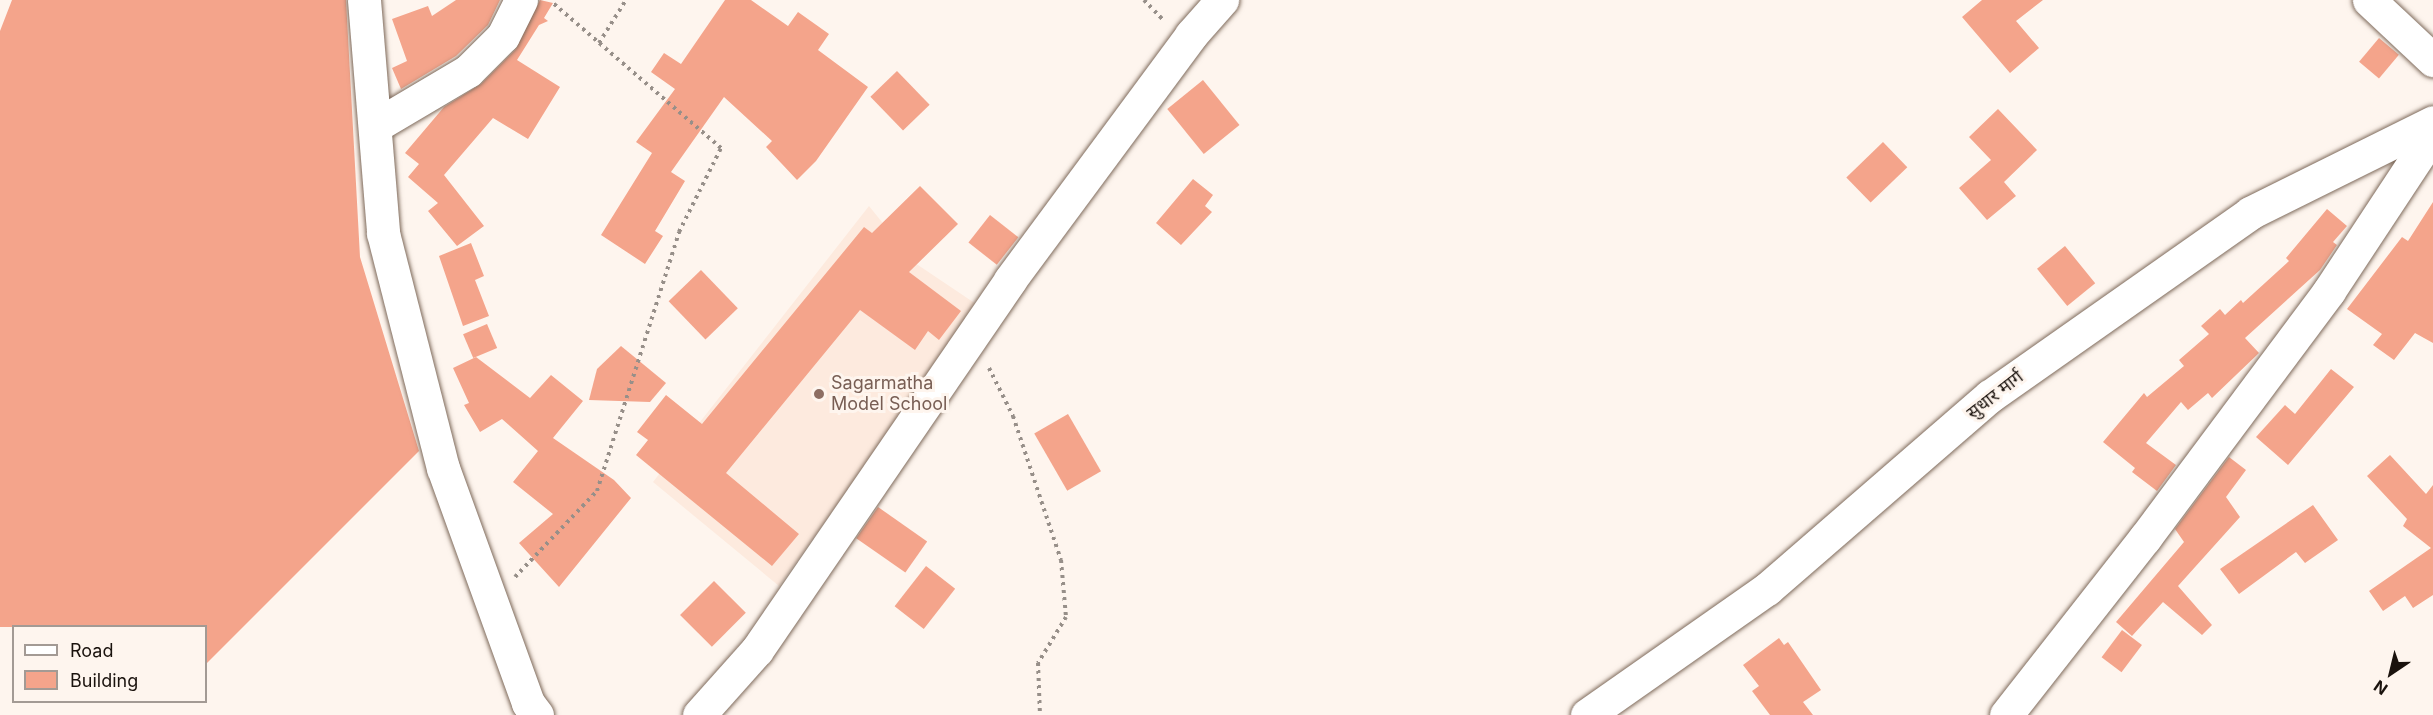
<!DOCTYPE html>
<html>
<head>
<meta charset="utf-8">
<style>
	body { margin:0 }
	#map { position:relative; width:2433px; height:715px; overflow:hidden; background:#fef5ee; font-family:Inter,"Noto Sans Devanagari",sans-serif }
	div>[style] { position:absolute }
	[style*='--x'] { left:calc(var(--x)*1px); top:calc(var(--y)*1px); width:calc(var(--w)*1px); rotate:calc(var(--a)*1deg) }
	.built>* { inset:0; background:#fdeade }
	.building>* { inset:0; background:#f4a48b; transform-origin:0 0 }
	.path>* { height:4px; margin-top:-2px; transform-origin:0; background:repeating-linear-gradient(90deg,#978f89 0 3px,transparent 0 7.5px) }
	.roads { filter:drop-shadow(0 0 2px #7e6a5b) drop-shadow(0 0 2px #7e6a5b) }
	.minor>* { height:33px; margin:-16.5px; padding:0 16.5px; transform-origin:16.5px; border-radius:16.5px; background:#fff }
	.dots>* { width:16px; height:16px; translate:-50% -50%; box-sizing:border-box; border:3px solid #fef5ee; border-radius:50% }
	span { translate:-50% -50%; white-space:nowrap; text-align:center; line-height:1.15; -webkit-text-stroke:6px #fef5ee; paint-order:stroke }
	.education-label { font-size:18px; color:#785e54 }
	.left { translate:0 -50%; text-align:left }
	.street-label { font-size:18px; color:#1a120d }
	.legend { position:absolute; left:12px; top:625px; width:195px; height:78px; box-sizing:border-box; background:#fef5ee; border:2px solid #a39a94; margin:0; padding:8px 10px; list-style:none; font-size:18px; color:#1a120d }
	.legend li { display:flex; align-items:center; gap:12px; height:30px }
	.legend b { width:30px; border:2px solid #a39a94 }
	.north { position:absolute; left:2361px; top:643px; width:60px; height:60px; -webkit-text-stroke:4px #fef5ee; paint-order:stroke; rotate:215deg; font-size:16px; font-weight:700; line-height:24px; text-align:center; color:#1a120d }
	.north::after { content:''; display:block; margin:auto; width:21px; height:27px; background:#1a120d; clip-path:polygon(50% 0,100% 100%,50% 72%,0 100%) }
</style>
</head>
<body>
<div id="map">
	<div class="built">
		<div style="clip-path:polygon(869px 206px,915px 263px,979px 306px,779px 586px,653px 482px)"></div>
	</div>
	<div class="building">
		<div style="clip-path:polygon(12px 0,346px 0,360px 257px,419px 451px,206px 664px,206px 627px,0 627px,0 31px)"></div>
		<div style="clip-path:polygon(456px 0,500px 0,488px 25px,456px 56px,401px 89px,392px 68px,407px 61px,392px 19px,428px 6px,432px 16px)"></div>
		<div style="clip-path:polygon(540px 0,553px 3px,544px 18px,548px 21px,539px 25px,517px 60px,560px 87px,528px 139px,493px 118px,444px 175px,484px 226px,457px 246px,428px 211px,438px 203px,408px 177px,419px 164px,405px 153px,444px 107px,481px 84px,516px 49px)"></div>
		<div style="clip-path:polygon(725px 0,751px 0,788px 26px,798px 12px,829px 34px,818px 50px,868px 87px,816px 161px,797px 180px,766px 147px,772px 141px,724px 97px,671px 172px,685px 181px,655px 231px,663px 236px,645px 264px,601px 235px,652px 153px,636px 142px,675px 89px,651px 72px,664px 53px,681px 64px)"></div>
		<div style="clip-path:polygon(1982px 0,2043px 0,2016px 21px,2039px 48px,2010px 73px,1962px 17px)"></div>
		<div style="left:2379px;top:38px;width:26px;height:31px;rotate:40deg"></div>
		<div style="left:897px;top:71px;width:47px;height:37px;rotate:46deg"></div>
		<div style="left:1203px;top:80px;width:58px;height:46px;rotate:51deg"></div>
		<div style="clip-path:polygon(1998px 109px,2037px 150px,2004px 182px,2016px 196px,1987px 220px,1959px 188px,1991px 160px,1969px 137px)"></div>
		<div style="left:1883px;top:142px;width:35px;height:51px;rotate:46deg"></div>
		<div style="clip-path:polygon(1193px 179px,1213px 195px,1205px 206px,1212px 212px,1181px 245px,1156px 223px)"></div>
		<div style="clip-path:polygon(920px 186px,958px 224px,909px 272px,961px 311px,939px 340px,928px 331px,915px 350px,860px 310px,726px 473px,799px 534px,772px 566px,636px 455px,648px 440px,637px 432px,666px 395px,702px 424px,864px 227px,872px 233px)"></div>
		<div style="clip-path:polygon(2433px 202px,2433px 343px,2415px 333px,2394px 360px,2373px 345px,2382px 334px,2347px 309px,2402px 237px,2408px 241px)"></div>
		<div style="clip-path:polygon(2327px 209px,2347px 226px,2333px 242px,2337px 245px,2320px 270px,2245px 338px,2259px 353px,2212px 398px,2208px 393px,2188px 410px,2181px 402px,2146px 443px,2176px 465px,2157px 491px,2132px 472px,2135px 468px,2103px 442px,2144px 393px,2147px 397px,2184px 366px,2179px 360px,2209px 334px,2201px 326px,2220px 309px,2225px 315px,2241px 300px,2243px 303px,2289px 261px,2286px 258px)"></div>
		<div style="left:990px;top:215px;width:36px;height:35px;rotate:38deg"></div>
		<div style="clip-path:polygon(471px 243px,484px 276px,475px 280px,489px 316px,463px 326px,439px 256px)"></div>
		<div style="left:2065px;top:246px;width:48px;height:36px;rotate:51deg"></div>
		<div style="left:701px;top:270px;width:53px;height:45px;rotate:46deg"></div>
		<div style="left:487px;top:324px;width:26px;height:26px;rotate:67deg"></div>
		<div style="clip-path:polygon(621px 346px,666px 383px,650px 402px,589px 400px,597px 369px)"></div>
		<div style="clip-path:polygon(476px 357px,530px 398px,551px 375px,583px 401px,553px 438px,614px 480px,631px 498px,559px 587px,519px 543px,553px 514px,513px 482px,538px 451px,502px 419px,480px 432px,464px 405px,469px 403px,453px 368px)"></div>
		<div style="clip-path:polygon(2331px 369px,2354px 387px,2288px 465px,2256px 437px,2285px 405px,2295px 414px)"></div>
		<div style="left:1068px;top:414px;width:66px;height:39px;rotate:60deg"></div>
		<div style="clip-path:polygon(2390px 455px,2426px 494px,2433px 485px,2433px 595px,2413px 608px,2405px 596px,2383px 611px,2369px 591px,2431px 548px,2403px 526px,2407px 519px,2367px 476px)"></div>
		<div style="clip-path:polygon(2229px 457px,2246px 470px,2226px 497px,2240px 517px,2178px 586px,2212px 625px,2202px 635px,2163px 602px,2132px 636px,2116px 622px,2184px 542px,2175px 529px)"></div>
		<div style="clip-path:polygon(2313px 505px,2338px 540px,2305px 563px,2296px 552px,2239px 594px,2220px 569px)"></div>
		<div style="left:878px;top:507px;width:60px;height:38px;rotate:35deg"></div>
		<div style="left:926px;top:566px;width:37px;height:51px;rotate:38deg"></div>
		<div style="left:714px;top:581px;width:45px;height:48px;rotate:45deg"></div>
		<div style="left:2122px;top:630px;width:25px;height:34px;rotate:37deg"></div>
		<div style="clip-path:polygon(1779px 638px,1784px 645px,1788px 642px,1821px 690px,1803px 702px,1813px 715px,1770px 715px,1752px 691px,1759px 686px,1743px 665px)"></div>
	</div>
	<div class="path">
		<div style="--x:1144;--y:0;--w:29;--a:46"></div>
		<div style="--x:599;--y:43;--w:51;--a:-57.9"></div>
		<div style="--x:989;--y:368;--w:54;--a:63.4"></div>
		<div style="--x:1013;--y:416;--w:152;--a:71.6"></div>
		<div style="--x:1061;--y:560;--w:57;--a:85"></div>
		<div style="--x:1066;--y:617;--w:54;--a:121.3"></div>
		<div style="--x:1038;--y:663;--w:52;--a:87.8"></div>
		<div style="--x:515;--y:577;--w:119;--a:-46.4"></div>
		<div style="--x:597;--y:491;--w:272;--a:-72.4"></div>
		<div style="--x:679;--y:232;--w:94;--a:-63.4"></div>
		<div style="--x:721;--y:148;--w:222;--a:-139.2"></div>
	</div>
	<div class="roads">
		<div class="minor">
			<div style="--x:364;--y:0;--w:234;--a:85.3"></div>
			<div style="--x:383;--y:233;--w:243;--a:75.7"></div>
			<div style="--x:443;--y:468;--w:250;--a:70.1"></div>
			<div style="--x:528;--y:703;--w:15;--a:53"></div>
			<div style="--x:2369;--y:0;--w:88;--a:43.2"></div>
			<div style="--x:375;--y:126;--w:108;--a:-30.6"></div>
			<div style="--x:468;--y:71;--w:49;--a:-45"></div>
			<div style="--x:503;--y:36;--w:40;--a:-63.4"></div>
			<div style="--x:699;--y:715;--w:87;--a:-48.3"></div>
			<div style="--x:757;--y:650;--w:448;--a:-55.6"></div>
			<div style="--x:1010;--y:280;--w:305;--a:-53.5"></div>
			<div style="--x:1191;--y:35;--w:47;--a:-48.5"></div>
			<div style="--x:1587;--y:715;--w:220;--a:-35"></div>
			<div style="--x:1767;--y:589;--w:295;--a:-40.9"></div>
			<div style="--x:1990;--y:396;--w:318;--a:-35.1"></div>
			<div style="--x:2250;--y:213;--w:204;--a:-26.4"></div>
			<div style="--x:2006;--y:715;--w:225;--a:-51.9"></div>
			<div style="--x:2145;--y:538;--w:308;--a:-53.3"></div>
			<div style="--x:2329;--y:291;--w:189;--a:-56.6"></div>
		</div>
	</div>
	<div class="dots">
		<div style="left:819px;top:394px;background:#8d6e63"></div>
	</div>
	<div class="education-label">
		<span class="left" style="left:831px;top:394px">Sagarmatha<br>Model School</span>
	</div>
	<div class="street-label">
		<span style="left:1995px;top:395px;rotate:-38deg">सुधार मार्ग</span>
	</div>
	<ul class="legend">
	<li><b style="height:8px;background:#fff"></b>Road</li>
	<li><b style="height:16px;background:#f4a48b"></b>Building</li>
	</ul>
	<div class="north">N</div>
</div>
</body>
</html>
